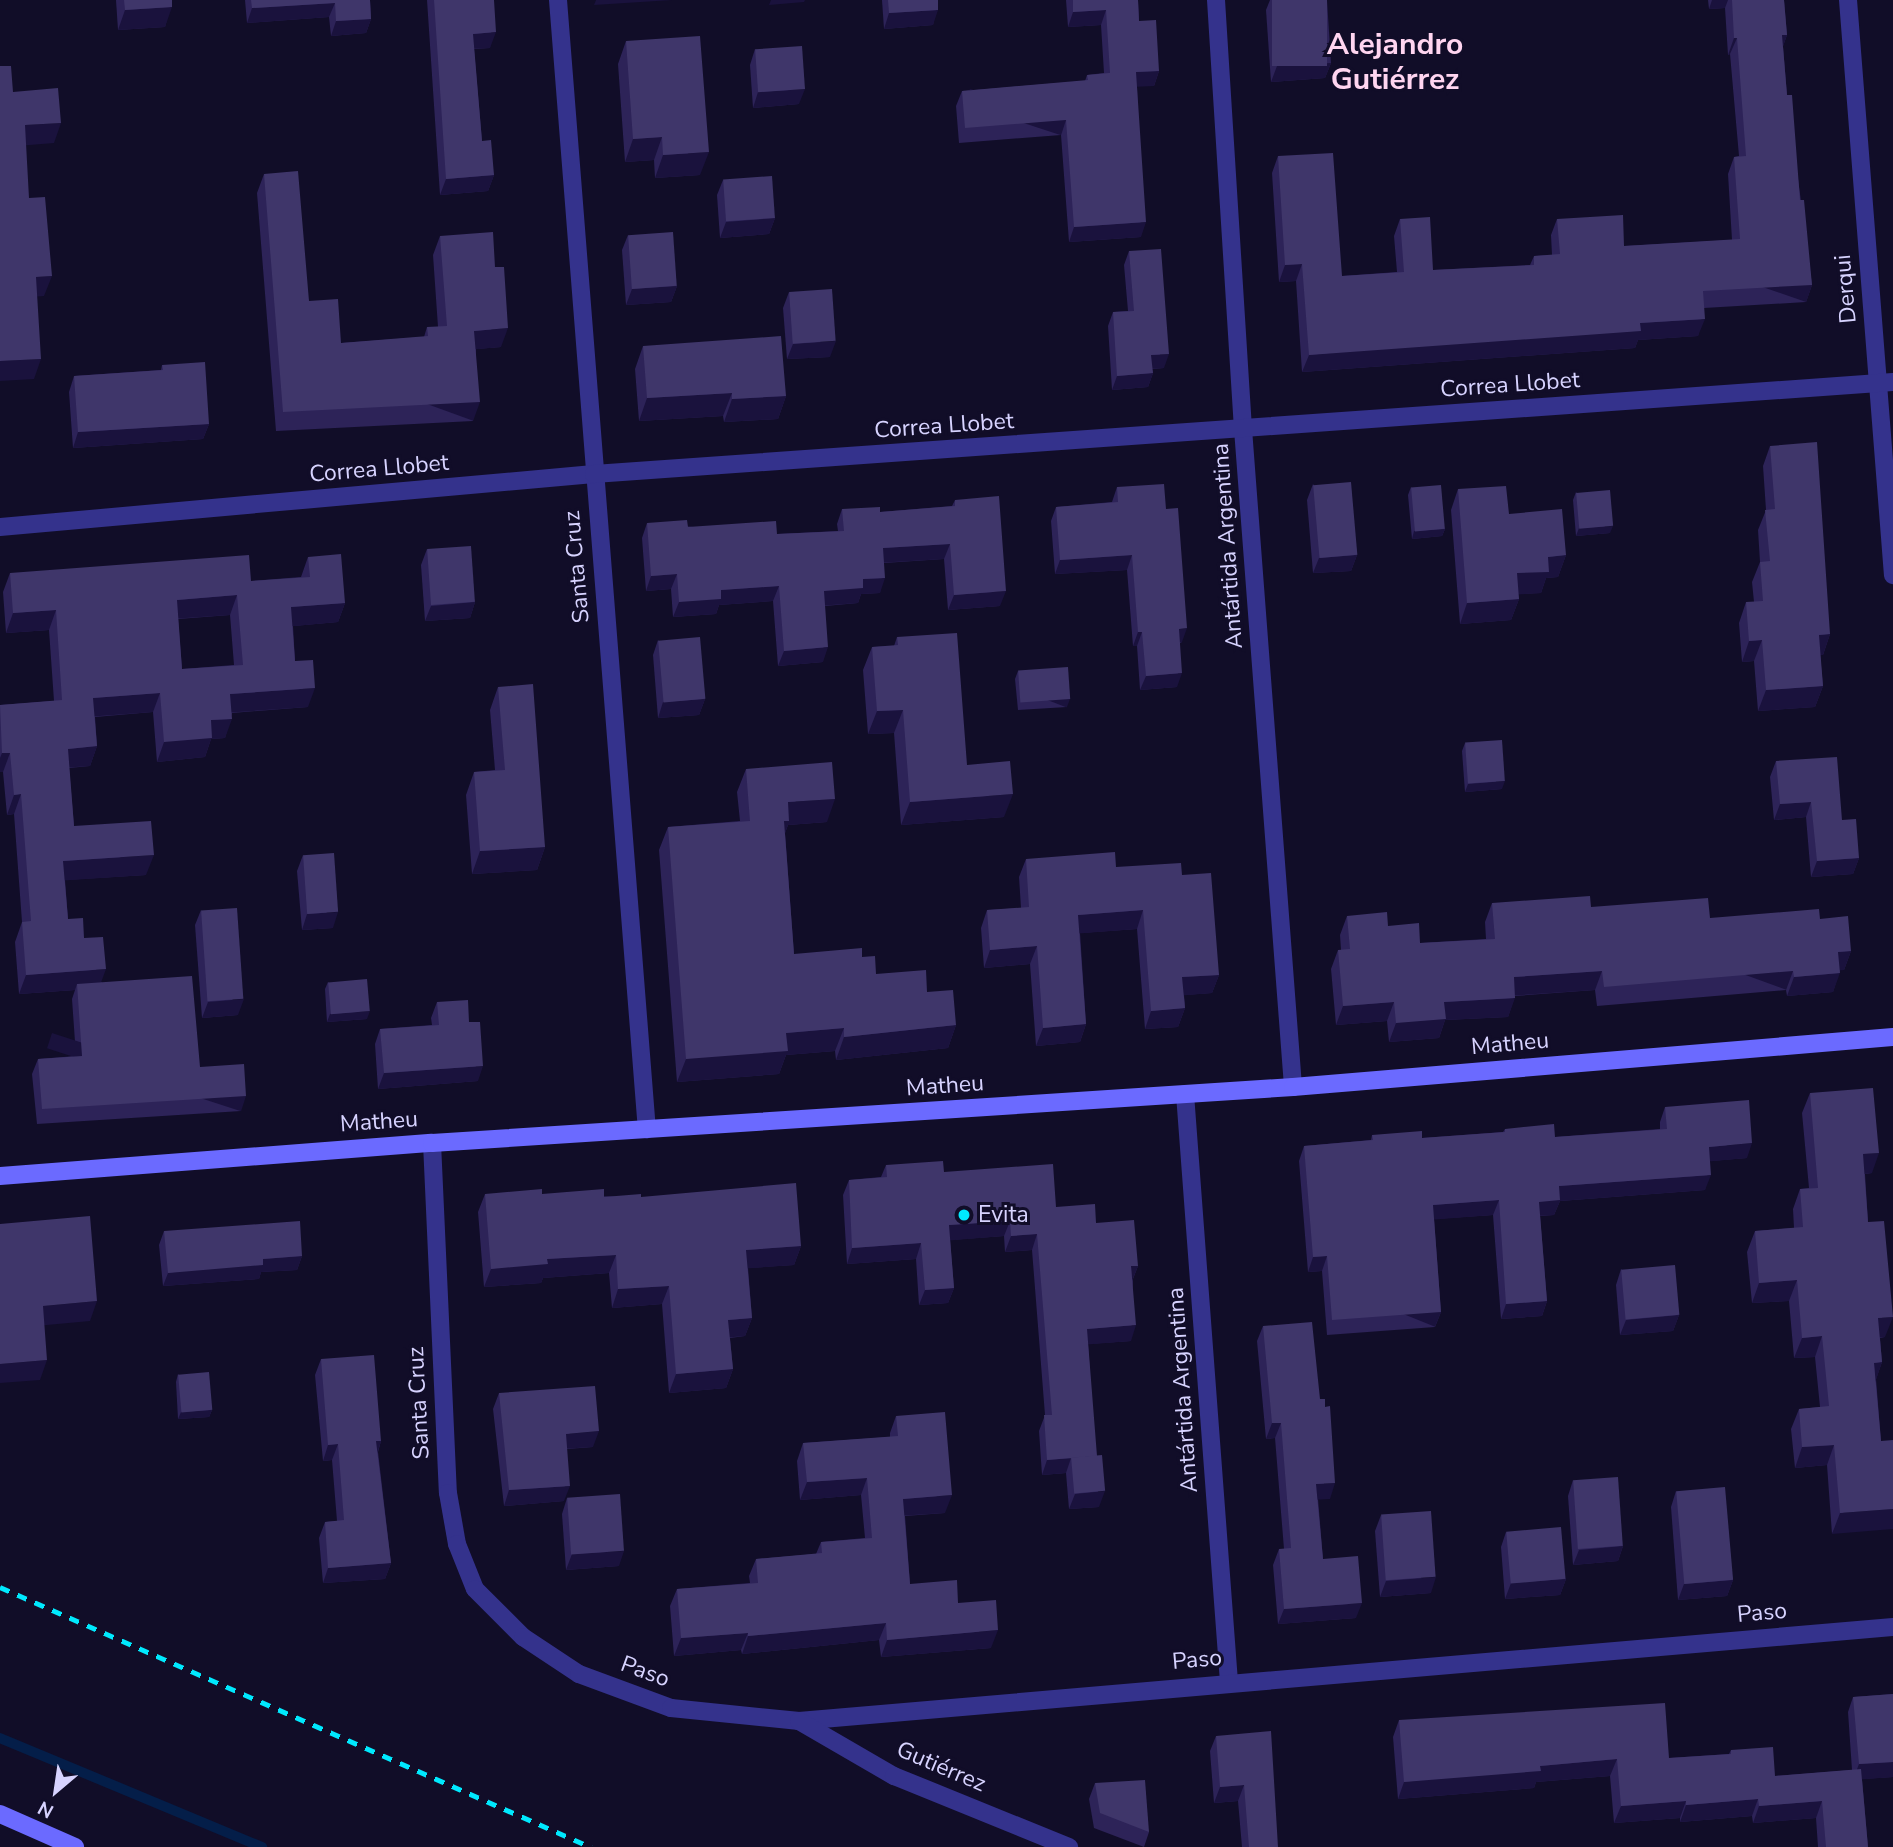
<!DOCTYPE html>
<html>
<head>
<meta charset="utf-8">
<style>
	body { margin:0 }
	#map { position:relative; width:1893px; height:1847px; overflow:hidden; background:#110d28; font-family:"Nunito Sans",sans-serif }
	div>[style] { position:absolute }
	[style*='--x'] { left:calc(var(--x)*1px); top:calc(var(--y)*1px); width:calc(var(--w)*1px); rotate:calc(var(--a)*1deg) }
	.stream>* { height:10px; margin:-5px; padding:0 5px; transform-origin:5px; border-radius:5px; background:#041e49 }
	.street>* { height:18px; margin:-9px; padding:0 9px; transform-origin:9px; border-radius:9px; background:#34328c }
	.secondary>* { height:18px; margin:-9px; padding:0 9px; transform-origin:9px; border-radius:9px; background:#6b6aff }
	.rail>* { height:5px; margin-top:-2.5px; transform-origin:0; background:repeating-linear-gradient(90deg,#00e9fe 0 10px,transparent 0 19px) }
	.wall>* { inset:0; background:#2d2358 }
	.shaded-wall>* { inset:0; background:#1a123d; transform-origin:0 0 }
	.building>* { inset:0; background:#3f366a; transform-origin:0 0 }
	.dots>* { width:19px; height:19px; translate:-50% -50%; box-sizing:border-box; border:4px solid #110d28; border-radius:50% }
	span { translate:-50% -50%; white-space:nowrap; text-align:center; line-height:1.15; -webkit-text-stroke:6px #110d28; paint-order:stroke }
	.street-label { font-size:23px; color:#d7d3ff }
	.poi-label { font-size:23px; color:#d7d3ff }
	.left { translate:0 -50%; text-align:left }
	.district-label { font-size:30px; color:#ffd5f0; font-weight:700 }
	.north { position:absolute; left:21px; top:1756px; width:70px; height:70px; -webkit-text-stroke:5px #110d28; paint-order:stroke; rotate:209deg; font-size:19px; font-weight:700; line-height:28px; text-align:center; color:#d7d3ff }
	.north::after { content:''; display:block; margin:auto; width:24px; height:32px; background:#d7d3ff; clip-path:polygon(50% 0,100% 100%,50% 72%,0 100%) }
</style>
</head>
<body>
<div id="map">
	<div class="stream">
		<div style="--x:0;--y:1738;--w:284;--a:22.6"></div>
	</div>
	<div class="street">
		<div style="--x:558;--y:0;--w:1133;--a:85.5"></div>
		<div style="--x:1216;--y:0;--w:430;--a:86.4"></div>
		<div style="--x:1243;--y:429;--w:660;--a:85.65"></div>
		<div style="--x:1848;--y:0;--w:577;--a:85.53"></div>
		<div style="--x:0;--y:527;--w:596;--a:-5.1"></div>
		<div style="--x:594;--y:474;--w:1302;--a:-4.05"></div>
		<div style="--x:1185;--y:1094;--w:590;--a:85.72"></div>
		<div style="--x:432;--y:1143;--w:350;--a:87.4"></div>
		<div style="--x:448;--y:1493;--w:52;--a:80"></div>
		<div style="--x:457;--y:1544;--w:48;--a:68.2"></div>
		<div style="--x:475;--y:1589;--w:68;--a:45"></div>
		<div style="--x:523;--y:1637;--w:67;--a:33.5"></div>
		<div style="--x:579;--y:1674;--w:98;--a:20.3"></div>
		<div style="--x:671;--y:1708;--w:129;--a:5.8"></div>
		<div style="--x:799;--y:1721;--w:1098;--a:-4.91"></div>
		<div style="--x:799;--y:1721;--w:110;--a:30.1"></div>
		<div style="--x:894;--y:1776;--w:189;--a:22.1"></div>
	</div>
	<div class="secondary">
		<div style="--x:0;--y:1176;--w:433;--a:-4.4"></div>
		<div style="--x:432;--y:1143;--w:863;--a:-3.72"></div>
		<div style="--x:1293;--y:1087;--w:602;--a:-4.76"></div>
		<div style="--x:0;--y:1814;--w:82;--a:23.7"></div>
	</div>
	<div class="rail">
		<div style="--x:0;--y:1587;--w:646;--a:23.75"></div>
	</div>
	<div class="wall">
		<div style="clip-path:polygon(116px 0,172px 0,165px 27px,118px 30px)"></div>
		<div style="clip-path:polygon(245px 0,370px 0,371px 19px,366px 33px,331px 36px,329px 17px,247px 23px)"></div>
		<div style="clip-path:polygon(427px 0,494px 0,490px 48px,474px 49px,482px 141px,494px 175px,488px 191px,440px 195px)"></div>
		<div style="clip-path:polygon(882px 0,938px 0,933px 25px,884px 29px)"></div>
		<div style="clip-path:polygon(1066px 0,1138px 0,1139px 21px,1159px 71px,1154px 86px,1137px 86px,1141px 237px,1069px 242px,1061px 135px,959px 143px,956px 106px,962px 91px,1085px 81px,1087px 75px,1104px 73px,1101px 25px,1068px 27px)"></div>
		<div style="clip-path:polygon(1270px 0,1327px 0,1331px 63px,1325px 78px,1271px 82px,1266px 10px)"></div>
		<div style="clip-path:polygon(1708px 0,1784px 0,1787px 35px,1783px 46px,1787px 95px,1812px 285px,1806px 302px,1704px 308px,1698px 336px,1638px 340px,1635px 348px,1302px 372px,1296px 281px,1279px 282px,1272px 173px,1278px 156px,1342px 276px,1397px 272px,1394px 236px,1400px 219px,1433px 270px,1530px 265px,1534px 256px,1552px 255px,1551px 235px,1557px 219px,1624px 246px,1732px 240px,1728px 174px,1734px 157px,1739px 156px,1730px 54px,1728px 55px,1725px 8px,1709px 9px)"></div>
		<div style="clip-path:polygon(626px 41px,700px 175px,655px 178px,654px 160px,625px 162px,618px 64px)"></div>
		<div style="clip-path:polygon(755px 49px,799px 104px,753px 108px,750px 65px)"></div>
		<div style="clip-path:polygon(264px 174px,309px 301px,341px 343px,424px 337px,427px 327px,438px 327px,433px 255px,440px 236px,501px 347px,476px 349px,473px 421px,276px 431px,257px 193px)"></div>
		<div style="clip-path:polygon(723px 180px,775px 218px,769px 234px,720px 238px,717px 195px)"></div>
		<div style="clip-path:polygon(628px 235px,677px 286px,671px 302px,626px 305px,622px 250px)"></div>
		<div style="clip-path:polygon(1129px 251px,1164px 368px,1152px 369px,1153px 373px,1148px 387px,1112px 390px,1108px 326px,1113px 312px,1128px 311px,1124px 265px)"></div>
		<div style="clip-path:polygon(789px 292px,830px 357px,787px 359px,783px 308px)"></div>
		<div style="clip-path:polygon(643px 346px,786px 396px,778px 419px,724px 422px,723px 416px,639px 421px,635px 369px)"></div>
		<div style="clip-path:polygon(162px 365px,209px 424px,203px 439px,73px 448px,69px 392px,74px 376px,161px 370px)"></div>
		<div style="clip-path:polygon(1770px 446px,1830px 634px,1823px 655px,1820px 655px,1823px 686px,1815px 707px,1758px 711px,1754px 661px,1742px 662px,1739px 623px,1746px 602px,1754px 602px,1752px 582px,1760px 562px,1758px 530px,1766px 510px,1763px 466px)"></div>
		<div style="clip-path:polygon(1313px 484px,1357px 555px,1351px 571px,1313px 573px,1307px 500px)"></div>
		<div style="clip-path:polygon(1117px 487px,1166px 509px,1182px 642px,1180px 643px,1177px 687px,1140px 690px,1137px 646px,1133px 646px,1127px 570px,1055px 574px,1051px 521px,1056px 507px,1112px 502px)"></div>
		<div style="clip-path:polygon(1411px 487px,1445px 529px,1442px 536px,1412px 539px,1408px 495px)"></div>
		<div style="clip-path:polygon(1458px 489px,1509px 514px,1566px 555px,1558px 577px,1546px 578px,1541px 593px,1518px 594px,1519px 599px,1511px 620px,1460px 624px,1451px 510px)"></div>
		<div style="clip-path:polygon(1576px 492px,1610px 533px,1576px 536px,1573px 500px)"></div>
		<div style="clip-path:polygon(955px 500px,1000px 606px,948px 610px,944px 559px,884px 563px,880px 593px,861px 594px,858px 603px,825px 606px,823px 662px,778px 666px,773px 601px,719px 605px,716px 614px,673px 617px,671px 589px,646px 591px,642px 538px,647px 523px,777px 534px,838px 531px,837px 524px,842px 509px,880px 512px,952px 506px)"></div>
		<div style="clip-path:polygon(427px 549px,475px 602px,470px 618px,425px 621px,421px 565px)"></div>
		<div style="clip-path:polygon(evenodd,308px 557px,345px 603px,338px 622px,293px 626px,295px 661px,308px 707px,232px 713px,225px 738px,211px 739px,205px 757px,157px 762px,153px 712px,95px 717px,97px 746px,90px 766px,69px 768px,74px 826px,146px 875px,65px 880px,68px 919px,84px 938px,101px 982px,200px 1067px,241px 1111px,37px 1124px,32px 1074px,38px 1059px,76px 1056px,72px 999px,75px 990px,19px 994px,15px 942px,22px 922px,14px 814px,7px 815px,3px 772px,0 772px,0 705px,54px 701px,49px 630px,6px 633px,3px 592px,10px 573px,251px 581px,301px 577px,308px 557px,230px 615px,234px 665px,182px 669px,178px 619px,230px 615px)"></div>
		<div style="clip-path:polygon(897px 637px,967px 765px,1004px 817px,901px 825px,894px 733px,868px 734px,863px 670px,872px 647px,894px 646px)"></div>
		<div style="clip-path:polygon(658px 640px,705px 699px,699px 715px,658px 718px,653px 655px)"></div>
		<div style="clip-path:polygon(1018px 671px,1067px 707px,1018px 710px,1015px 679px)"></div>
		<div style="clip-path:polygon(498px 687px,545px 847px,537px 870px,472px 874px,466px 795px,474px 772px,495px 770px,490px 710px)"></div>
		<div style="clip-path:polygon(1465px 743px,1502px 789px,1465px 792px,1462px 751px)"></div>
		<div style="clip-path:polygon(1776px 761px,1842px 820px,1859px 858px,1853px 874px,1811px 877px,1806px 817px,1774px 820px,1770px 777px)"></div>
		<div style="clip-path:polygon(746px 769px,827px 822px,788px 825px,785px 833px,794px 954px,862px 957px,876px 974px,927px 992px,956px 1025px,948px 1048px,836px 1060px,835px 1051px,786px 1055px,779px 1074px,677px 1082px,659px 850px,668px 827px,740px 821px,737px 792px)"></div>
		<div style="clip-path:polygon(303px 855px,333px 928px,302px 930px,297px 871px)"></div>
		<div style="clip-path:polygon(1026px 859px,1116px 867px,1182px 875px,1219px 975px,1212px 993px,1184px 995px,1185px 1008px,1178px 1027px,1145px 1029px,1137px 929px,1080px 933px,1086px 1024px,1080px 1042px,1036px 1046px,1030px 964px,984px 968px,981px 928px,987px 910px,1021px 908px,1019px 877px)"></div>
		<div style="clip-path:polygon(1492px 903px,1591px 907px,1710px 918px,1820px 919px,1851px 951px,1844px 970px,1840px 970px,1833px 992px,1787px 996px,1786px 990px,1597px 1006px,1595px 990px,1515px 996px,1508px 1017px,1445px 1020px,1439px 1038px,1389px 1042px,1387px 1021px,1336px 1025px,1331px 969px,1338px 950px,1341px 950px,1340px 935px,1347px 916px,1388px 926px,1420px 943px,1486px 939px,1485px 922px)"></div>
		<div style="clip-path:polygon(201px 910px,238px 1015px,202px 1018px,195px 925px)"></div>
		<div style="clip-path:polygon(328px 982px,367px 1019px,327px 1022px,325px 989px)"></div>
		<div style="clip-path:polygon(437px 1002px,469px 1022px,478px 1081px,378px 1089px,375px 1044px,380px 1029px,432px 1025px,431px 1018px)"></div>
		<div style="clip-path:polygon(1810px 1093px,1872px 1173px,1865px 1174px,1868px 1222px,1885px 1337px,1880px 1338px,1882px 1362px,1876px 1379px,1881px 1441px,1832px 1534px,1827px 1465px,1795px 1468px,1791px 1429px,1799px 1409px,1820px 1407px,1815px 1357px,1794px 1358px,1789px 1301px,1752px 1303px,1747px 1252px,1755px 1231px,1794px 1228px,1793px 1209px,1800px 1189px,1809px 1188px,1802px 1113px)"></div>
		<div style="clip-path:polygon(1665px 1107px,1747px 1158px,1710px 1161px,1705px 1190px,1560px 1201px,1554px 1215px,1540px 1216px,1547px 1301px,1542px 1316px,1501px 1319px,1493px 1215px,1434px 1219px,1441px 1312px,1435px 1327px,1327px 1335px,1322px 1271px,1308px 1272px,1299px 1161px,1304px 1146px,1371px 1140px,1372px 1135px,1422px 1138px,1503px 1132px,1505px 1129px,1555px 1137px,1660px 1129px,1660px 1122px)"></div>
		<div style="clip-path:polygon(886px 1165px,944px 1172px,1056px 1207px,1096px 1223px,1138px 1266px,1133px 1279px,1131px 1341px,1088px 1344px,1099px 1507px,1069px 1509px,1066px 1473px,1042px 1475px,1039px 1431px,1045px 1415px,1032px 1250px,1005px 1252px,1004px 1236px,950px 1240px,954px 1288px,948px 1303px,919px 1305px,916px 1259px,847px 1264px,843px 1195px,849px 1180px,881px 1177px)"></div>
		<div style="clip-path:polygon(485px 1194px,641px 1197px,801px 1246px,794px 1265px,748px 1268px,752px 1318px,745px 1336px,730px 1338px,733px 1369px,726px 1388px,669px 1393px,662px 1304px,612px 1308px,609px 1273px,543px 1278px,541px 1283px,484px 1287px,478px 1212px)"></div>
		<div style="clip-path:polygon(164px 1231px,302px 1256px,297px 1270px,261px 1272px,259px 1279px,163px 1286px,159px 1245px)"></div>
		<div style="clip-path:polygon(1621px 1269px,1679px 1315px,1673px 1331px,1620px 1335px,1616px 1285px)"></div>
		<div style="clip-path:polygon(1263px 1326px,1330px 1499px,1318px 1499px,1323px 1559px,1356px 1618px,1278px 1624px,1273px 1565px,1279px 1549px,1284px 1549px,1275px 1438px,1266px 1439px,1257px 1341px)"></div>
		<div style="clip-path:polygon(321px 1359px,381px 1441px,378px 1452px,391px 1563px,385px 1579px,323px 1583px,319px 1538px,325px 1522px,337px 1521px,332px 1460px,323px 1461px,315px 1375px)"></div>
		<div style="clip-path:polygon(178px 1374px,212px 1410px,209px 1417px,178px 1419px,176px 1382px)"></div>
		<div style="clip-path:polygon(499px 1393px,593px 1447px,567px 1449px,564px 1501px,504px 1506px,493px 1409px)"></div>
		<div style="clip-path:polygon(896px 1416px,945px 1513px,905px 1516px,910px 1584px,958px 1603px,991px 1648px,881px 1657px,879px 1640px,742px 1654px,741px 1650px,674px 1656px,670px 1606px,677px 1589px,750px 1583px,749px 1576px,756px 1559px,816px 1554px,821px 1542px,865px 1538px,861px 1495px,800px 1500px,797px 1461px,803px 1443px,890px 1437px,890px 1433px)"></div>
		<div style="clip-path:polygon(1573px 1480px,1623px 1546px,1618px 1561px,1573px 1565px,1568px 1496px)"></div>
		<div style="clip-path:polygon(1676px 1491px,1733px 1580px,1727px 1596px,1678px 1600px,1671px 1507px)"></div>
		<div style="clip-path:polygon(567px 1498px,619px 1566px,566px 1570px,562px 1514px)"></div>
		<div style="clip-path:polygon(1381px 1515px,1431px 1593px,1380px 1597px,1375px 1531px)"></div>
		<div style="clip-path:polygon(1506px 1532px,1566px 1579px,1560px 1595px,1505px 1599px,1501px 1547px)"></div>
		<div style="clip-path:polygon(1893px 1694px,1893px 1777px,1862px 1779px,1868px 1847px,1818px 1847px,1816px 1818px,1753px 1823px,1752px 1816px,1680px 1822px,1680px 1818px,1614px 1823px,1610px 1776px,1536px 1782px,1534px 1788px,1398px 1799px,1393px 1737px,1399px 1720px,1669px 1758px,1729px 1754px,1731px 1750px,1775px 1776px,1852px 1770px,1848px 1712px,1853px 1697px)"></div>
		<div style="clip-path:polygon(1216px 1736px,1278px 1847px,1242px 1847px,1238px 1801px,1214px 1803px,1210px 1751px)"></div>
		<div style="clip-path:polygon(1095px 1783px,1149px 1832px,1144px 1847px,1094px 1828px,1089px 1799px)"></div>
	</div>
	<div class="shaded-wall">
		<div style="clip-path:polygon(596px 0,672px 0,594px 5px)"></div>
		<div style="clip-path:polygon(771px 0,805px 0,804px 2px,769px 5px)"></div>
		<div style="clip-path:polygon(1712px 0,1728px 0,1725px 8px,1709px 9px)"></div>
		<div style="clip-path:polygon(335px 3px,329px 17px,247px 23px,252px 8px)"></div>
		<div style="clip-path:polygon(172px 7px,165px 27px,118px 30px,125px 10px)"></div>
		<div style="clip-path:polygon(938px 10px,933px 25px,884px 29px,889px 13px)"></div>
		<div style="clip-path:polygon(1106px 10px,1101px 25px,1068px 27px,1073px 12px)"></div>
		<div style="clip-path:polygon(371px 19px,366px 33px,331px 36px,336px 21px)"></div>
		<div style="clip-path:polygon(496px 32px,490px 48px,467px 49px,473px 34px)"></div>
		<div style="clip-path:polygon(1782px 35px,1787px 35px,1781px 52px)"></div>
		<div style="clip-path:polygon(1734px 38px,1737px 38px,1730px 54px,1728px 55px)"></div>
		<div style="clip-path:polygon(1331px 63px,1325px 78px,1271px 82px,1277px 66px)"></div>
		<div style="clip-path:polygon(1159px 71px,1154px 86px,1131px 87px,1136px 72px)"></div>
		<div style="clip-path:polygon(805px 89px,799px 104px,753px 108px,758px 92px)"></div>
		<div style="left:1066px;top:120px;width:16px;height:101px;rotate:108deg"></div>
		<div style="clip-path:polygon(61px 123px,54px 143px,17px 146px,25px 125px)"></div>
		<div style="clip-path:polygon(662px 137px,654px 160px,625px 162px,633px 139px)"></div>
		<div style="clip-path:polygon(709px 152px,700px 175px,655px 178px,663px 155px)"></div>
		<div style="clip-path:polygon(494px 175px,488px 191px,440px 195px,446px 179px)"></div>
		<div style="clip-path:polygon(775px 218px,769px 234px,720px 238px,726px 222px)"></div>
		<div style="clip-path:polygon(1146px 222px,1141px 237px,1069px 242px,1074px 227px)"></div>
		<div style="clip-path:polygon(1302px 264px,1296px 281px,1279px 282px,1285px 265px)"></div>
		<div style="clip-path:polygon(52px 276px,44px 296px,29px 297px,36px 277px)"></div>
		<div style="left:1812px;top:285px;width:18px;height:109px;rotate:109deg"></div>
		<div style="clip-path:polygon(677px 286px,671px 302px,626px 305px,632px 289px)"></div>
		<div style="clip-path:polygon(1705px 319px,1698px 336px,1638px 340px,1635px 348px,1302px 372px,1309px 355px,1640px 323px)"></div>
		<div style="clip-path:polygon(508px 328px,501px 347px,467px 350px,474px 331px)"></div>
		<div style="clip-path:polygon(836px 341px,830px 357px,787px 359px,793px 344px)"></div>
		<div style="clip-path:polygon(1169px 354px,1164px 368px,1146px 369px,1151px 355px)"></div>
		<div style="clip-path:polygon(41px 359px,34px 379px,0 381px,0 361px)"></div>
		<div style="clip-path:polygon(1153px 373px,1148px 387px,1112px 390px,1117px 376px)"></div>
		<div style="clip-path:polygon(732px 393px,723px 416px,639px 421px,647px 398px)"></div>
		<div style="clip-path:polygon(786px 396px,778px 419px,724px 422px,732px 399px)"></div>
		<div style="left:480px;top:402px;width:20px;height:197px;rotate:110deg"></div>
		<div style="clip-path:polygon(209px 424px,203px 439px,73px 448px,78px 432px)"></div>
		<div style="clip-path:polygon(1613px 526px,1610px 533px,1576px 536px,1579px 528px)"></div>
		<div style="clip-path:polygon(1445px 529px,1442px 536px,1412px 539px,1414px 531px)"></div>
		<div style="clip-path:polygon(950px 544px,944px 559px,877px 563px,883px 548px)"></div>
		<div style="clip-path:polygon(1132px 555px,1127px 570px,1055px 574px,1060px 560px)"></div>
		<div style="clip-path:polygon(1357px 555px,1351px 571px,1313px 573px,1319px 558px)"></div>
		<div style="clip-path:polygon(1566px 555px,1558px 577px,1546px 578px,1541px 593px,1509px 595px,1517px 573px,1548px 557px)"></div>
		<div style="clip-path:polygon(677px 574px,671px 589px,646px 591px,651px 576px)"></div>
		<div style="clip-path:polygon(885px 578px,880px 593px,861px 594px,858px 603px,818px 606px,824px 591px,863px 579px)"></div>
		<div style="clip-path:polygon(779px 586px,773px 601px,719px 605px,716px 614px,673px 617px,679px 602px,721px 590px)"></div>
		<div style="clip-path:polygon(1006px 591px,1000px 606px,948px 610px,954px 595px)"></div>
		<div style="clip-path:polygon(237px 595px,230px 615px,170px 619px,177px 600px)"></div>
		<div style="clip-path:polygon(1519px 599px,1511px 620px,1460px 624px,1467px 603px)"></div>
		<div style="clip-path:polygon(475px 602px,470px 618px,425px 621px,431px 606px)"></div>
		<div style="clip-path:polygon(345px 603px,338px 622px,284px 627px,291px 607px)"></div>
		<div style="clip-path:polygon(56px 610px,49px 630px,6px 633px,13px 613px)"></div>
		<div style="clip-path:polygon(1187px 628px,1182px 642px,1173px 643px,1179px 629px)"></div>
		<div style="clip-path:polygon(1138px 632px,1142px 632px,1137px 646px,1133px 646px)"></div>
		<div style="clip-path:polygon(1830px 634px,1823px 655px,1811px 656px,1819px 635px)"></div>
		<div style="clip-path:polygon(1762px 640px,1754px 661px,1742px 662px,1749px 641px)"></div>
		<div style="clip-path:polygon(828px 647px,823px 662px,778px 666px,784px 651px)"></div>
		<div style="clip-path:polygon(1182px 673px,1177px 687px,1140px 690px,1146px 676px)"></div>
		<div style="clip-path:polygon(1823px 686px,1815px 707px,1758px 711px,1766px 690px)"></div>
		<div style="clip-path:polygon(315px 688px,308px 707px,223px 713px,230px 694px)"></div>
		<div style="clip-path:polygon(160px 693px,153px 712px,86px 717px,93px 698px)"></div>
		<div style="clip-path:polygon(705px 699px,699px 715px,658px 718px,663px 702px)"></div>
		<div style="left:1070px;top:699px;width:9px;height:49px;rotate:111deg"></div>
		<div style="clip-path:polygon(903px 710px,894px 733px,868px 734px,877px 711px)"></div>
		<div style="clip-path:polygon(232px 719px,225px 738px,211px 739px,205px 757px,157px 762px,164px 742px,211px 720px)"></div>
		<div style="clip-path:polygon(97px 746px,90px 766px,61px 768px,68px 749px)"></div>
		<div style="clip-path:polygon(2px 753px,10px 753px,3px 772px,0 772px,0 758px)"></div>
		<div style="clip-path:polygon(1505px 781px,1502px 789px,1465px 792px,1468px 784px)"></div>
		<div style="clip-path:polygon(21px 794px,14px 814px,7px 815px,14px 795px)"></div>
		<div style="clip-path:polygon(1013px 794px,1004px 817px,901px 825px,910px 802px)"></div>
		<div style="clip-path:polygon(835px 799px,827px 822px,788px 825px,781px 844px,776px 844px,788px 802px)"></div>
		<div style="clip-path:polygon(1811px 802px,1806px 817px,1774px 820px,1780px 804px)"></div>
		<div style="clip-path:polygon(545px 847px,537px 870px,472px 874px,480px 851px)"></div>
		<div style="clip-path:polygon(154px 855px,146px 875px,56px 881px,63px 861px)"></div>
		<div style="clip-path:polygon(1859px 858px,1853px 874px,1811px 877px,1817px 861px)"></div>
		<div style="clip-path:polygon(1143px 910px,1137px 929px,1072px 934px,1078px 915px)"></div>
		<div style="clip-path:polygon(338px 912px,333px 928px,302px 930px,307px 914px)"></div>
		<div style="clip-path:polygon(1037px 946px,1030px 964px,984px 968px,990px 950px)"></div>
		<div style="clip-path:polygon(1851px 951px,1844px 970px,1831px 971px,1838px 952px)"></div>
		<div style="clip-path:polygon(106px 969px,99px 988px,77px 984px,75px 990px,19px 994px,26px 975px)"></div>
		<div style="clip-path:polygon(1602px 971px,1595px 990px,1507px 996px,1514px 977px)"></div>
		<div style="left:1793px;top:971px;width:20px;height:190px;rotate:110deg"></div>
		<div style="clip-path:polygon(1840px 973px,1833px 992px,1787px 996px,1794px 977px)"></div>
		<div style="clip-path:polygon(1219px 975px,1212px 993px,1176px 996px,1182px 977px)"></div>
		<div style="clip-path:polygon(1515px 998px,1508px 1017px,1445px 1020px,1439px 1038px,1389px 1042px,1396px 1023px,1444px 1002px)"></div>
		<div style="clip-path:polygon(244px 999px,238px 1015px,202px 1018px,208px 1002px)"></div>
		<div style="clip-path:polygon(1394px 1002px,1387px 1021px,1336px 1025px,1343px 1006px)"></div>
		<div style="clip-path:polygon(1185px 1008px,1178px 1027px,1145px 1029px,1151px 1011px)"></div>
		<div style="clip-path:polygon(370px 1011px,367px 1019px,327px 1022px,330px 1014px)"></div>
		<div style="clip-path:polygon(1086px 1024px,1080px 1042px,1036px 1046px,1043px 1028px)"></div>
		<div style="clip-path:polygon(956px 1025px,948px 1048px,836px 1060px,844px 1037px)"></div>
		<div style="clip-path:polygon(844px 1028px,835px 1051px,786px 1055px,779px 1074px,677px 1082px,686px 1059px,786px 1033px)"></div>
		<div style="clip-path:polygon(483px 1066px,478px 1081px,378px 1089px,384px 1073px)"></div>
		<div style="left:246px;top:1096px;width:16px;height:204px;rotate:108deg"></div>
		<div style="clip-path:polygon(1752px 1143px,1747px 1158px,1703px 1162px,1709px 1147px)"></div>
		<div style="clip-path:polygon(1879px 1153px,1872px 1173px,1856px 1175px,1863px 1154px)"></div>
		<div style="clip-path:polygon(1711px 1175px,1705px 1190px,1560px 1201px,1554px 1215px,1534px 1216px,1539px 1202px,1559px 1186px)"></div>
		<div style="clip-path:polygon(1499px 1200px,1493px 1215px,1428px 1220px,1433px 1205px)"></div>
		<div style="clip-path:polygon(1010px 1221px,1004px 1236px,943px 1241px,949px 1225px)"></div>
		<div style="clip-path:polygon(1037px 1234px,1032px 1250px,1005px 1252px,1011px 1236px)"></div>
		<div style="clip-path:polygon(921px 1243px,916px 1259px,847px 1264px,852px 1248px)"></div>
		<div style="clip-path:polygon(801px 1246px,794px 1265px,739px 1269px,746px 1250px)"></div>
		<div style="clip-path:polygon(616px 1255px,609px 1273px,543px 1278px,541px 1283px,484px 1287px,491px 1269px,547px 1259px)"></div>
		<div style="clip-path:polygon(302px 1256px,297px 1270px,261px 1272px,259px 1279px,163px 1286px,168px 1273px,263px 1259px)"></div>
		<div style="clip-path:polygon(1327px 1256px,1322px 1271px,1308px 1272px,1313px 1257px)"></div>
		<div style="clip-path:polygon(1131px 1266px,1138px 1266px,1132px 1281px)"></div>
		<div style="clip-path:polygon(1797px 1280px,1789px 1301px,1752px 1303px,1759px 1283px)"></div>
		<div style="clip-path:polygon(669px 1286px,662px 1304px,612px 1308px,618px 1289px)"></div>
		<div style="clip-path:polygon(954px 1288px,948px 1303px,919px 1305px,925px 1290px)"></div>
		<div style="clip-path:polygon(97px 1301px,90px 1321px,36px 1326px,43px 1306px)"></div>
		<div style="clip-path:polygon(1547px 1301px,1542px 1316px,1501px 1319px,1506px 1304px)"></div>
		<div style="left:1441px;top:1312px;width:16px;height:109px;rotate:112deg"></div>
		<div style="clip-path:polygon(1679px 1315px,1673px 1331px,1620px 1335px,1626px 1320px)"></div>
		<div style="clip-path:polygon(1893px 1317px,1885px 1337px,1871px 1338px,1878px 1318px)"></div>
		<div style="clip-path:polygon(752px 1318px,745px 1336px,722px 1338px,728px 1320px)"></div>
		<div style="clip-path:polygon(1136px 1325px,1131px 1341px,1081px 1345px,1087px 1329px)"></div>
		<div style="clip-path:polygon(1822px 1336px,1815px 1357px,1794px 1358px,1802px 1338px)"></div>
		<div style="clip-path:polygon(47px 1360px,40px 1380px,0 1383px,0 1364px)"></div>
		<div style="clip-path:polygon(1882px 1362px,1875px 1383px,1874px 1363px)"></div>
		<div style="clip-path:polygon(733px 1369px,726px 1388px,669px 1393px,676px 1374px)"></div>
		<div style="clip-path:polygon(212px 1410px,209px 1417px,178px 1419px,181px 1412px)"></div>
		<div style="clip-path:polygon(1272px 1423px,1281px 1423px,1275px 1438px,1266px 1439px)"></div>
		<div style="clip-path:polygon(599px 1431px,593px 1447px,560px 1449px,566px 1434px)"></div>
		<div style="clip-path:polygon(376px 1441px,381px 1441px,376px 1457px)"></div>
		<div style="clip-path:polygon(338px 1444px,332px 1460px,323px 1461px,328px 1445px)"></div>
		<div style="clip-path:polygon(1834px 1445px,1827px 1465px,1795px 1468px,1802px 1447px)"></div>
		<div style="clip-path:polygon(1097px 1456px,1071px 1458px,1066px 1473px,1042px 1475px,1047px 1460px)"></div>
		<div style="clip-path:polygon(867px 1478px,861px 1495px,800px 1500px,807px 1482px)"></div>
		<div style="clip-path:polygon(1335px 1483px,1330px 1499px,1311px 1500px,1316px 1484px)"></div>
		<div style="clip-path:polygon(570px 1486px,564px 1501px,504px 1506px,509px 1490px)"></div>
		<div style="clip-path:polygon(1105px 1491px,1099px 1507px,1069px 1509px,1075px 1494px)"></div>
		<div style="clip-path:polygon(952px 1495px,945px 1513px,897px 1516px,903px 1499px)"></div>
		<div style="clip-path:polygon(1893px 1509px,1893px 1529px,1832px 1534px,1840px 1513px)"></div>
		<div style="clip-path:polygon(1623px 1546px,1618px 1561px,1573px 1565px,1579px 1550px)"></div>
		<div style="clip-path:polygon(624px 1551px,619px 1566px,566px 1570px,572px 1554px)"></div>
		<div style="clip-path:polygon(391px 1563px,385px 1579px,323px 1583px,328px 1568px)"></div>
		<div style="clip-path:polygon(1436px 1577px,1431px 1593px,1380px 1597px,1386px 1581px)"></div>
		<div style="clip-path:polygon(1566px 1579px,1560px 1595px,1505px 1599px,1511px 1583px)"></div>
		<div style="clip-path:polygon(1733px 1580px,1727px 1596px,1678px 1600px,1684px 1584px)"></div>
		<div style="clip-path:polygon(1362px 1603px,1356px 1618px,1278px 1624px,1284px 1609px)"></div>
		<div style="clip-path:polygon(886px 1623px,879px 1640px,742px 1654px,748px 1636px)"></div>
		<div style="clip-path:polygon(998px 1630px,991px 1648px,881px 1657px,887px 1640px)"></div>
		<div style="clip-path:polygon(748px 1633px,741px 1650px,674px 1656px,681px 1638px)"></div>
		<div style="clip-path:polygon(1617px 1759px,1610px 1776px,1536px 1782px,1534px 1788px,1398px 1799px,1404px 1782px,1540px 1766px)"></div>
		<div style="clip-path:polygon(1893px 1762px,1893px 1777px,1853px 1780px,1859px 1764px)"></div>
		<div style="clip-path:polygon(1244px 1785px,1238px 1801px,1214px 1803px,1220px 1787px)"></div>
		<div style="clip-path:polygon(1758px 1799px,1752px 1816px,1680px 1822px,1686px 1805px)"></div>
		<div style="clip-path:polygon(1686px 1801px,1680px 1818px,1614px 1823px,1621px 1806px)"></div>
		<div style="clip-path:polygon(1822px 1801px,1816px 1818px,1753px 1823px,1759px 1806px)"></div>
	</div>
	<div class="building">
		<div style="clip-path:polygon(124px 0,172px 0,172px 7px,125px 10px)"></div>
		<div style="clip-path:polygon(251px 0,370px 0,371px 19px,336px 21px,335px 3px,252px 8px)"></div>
		<div style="clip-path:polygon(434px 0,494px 0,496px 32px,473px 34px,482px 141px,491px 140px,494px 175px,446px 179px)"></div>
		<div style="clip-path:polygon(888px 0,938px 0,938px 10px,889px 13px)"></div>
		<div style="clip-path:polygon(1073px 0,1138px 0,1139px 21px,1156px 20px,1159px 71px,1136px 72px,1146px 222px,1074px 227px,1066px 120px,965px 128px,962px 91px,1088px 80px,1087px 75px,1120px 72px,1110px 73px,1106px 10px,1073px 12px)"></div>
		<div style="left:1272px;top:0;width:55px;height:66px"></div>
		<div style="clip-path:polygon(1732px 0,1784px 0,1787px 35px,1782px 35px,1787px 95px,1792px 95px,1800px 200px,1804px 200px,1812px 285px,1703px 291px,1705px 319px,1640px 323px,1641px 331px,1309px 355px,1302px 264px,1285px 265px,1278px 156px,1333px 153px,1342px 276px,1404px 272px,1400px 219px,1430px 217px,1433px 270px,1534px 265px,1534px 256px,1560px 254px,1557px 219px,1623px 215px,1624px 246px,1740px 239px,1734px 157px,1746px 156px,1737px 38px,1734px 38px)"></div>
		<div style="clip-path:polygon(700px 36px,709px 152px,663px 155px,662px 137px,633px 139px,626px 41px)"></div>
		<div style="left:802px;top:46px;width:43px;height:47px;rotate:86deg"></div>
		<div style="clip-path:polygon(0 66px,11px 66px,13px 92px,58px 88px,61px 123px,25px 125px,29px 198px,45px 197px,52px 276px,36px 277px,41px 359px,0 361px)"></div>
		<div style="clip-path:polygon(298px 171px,309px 301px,338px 299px,341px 343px,428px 336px,427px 327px,447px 326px,440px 236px,493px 232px,495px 267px,504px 267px,508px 328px,474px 331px,480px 402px,283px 412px,264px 174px)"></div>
		<div style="left:772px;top:176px;width:42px;height:49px;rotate:86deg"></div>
		<div style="left:673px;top:232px;width:54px;height:45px;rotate:86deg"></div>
		<div style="clip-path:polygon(1161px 249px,1169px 354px,1151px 355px,1153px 373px,1117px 376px,1113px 312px,1134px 311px,1129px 251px)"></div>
		<div style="left:832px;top:289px;width:52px;height:43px;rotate:86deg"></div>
		<div style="clip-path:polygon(781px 336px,786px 396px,732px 399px,732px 393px,647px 398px,643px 346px)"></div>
		<div style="clip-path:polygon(205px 362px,209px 424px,78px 432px,74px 376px,163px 370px,162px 365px)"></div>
		<div style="clip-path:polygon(1817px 442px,1830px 634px,1819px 635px,1823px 686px,1766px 690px,1762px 640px,1749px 641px,1746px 602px,1763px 601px,1760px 562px,1770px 561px,1765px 510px,1775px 509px,1770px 446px)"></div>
		<div style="left:1351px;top:482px;width:73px;height:38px;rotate:85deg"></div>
		<div style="clip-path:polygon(1164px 484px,1166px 509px,1178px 508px,1187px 628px,1179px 629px,1182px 673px,1146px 676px,1142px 632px,1138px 632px,1132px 555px,1060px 560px,1056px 507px,1118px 502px,1117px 487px)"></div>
		<div style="left:1441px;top:485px;width:44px;height:30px;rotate:85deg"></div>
		<div style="clip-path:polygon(1506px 486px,1509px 514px,1562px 509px,1566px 555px,1548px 557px,1549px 572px,1517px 573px,1519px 599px,1467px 603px,1458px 489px)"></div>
		<div style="left:1610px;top:490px;width:36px;height:34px;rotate:85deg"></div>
		<div style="clip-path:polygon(999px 496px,1006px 591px,954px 595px,950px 544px,883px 548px,885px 578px,863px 579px,863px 588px,824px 591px,828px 647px,784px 651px,779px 586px,721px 590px,721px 599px,679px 602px,677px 574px,651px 576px,647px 523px,687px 520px,688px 527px,776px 521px,777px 534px,844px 531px,842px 509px,880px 507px,880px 512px,955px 506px,955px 500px)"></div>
		<div style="left:471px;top:546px;width:56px;height:44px;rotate:86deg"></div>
		<div style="clip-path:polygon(evenodd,341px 554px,345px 603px,291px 607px,295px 661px,313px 660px,315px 688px,230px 694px,232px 719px,211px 720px,212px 738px,164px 742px,160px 693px,93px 698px,97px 746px,68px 749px,74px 826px,151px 821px,154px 855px,63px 861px,68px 919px,83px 918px,84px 938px,103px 937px,106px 969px,26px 975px,22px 922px,31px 921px,21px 794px,14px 795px,10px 753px,2px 753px,0 705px,62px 700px,56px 610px,13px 613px,10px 573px,249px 555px,251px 581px,310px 577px,308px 557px,341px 554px,237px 595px,243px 665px,182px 669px,177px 600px,237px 595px)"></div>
		<div style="clip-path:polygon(957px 633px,967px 765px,1010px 761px,1013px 794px,910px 802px,903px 710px,877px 711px,872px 647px,898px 645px,897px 637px)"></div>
		<div style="left:700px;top:637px;width:62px;height:42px;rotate:85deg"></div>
		<div style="left:1068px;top:667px;width:32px;height:50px;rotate:86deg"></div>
		<div style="clip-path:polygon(533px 684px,545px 847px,480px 851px,474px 772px,505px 770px,498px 687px)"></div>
		<div style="left:1502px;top:740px;width:41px;height:37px;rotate:86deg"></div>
		<div style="clip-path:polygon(1837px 757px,1842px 820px,1856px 819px,1859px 858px,1817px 861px,1811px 802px,1780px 804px,1776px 761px)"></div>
		<div style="clip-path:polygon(832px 762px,835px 799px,788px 802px,789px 821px,784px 821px,794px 954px,862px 948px,862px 957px,875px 956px,876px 974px,926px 970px,927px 992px,953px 990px,956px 1025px,844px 1037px,844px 1028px,786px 1033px,788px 1051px,686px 1059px,668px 827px,750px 821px,746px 769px)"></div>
		<div style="clip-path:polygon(1115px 852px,1116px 867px,1181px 863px,1182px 875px,1211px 873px,1219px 975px,1182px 977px,1185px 1008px,1151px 1011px,1143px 910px,1078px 915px,1086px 1024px,1043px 1028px,1037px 946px,990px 950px,987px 910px,1029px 907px,1026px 859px)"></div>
		<div style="left:334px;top:853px;width:59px;height:31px;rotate:86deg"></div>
		<div style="clip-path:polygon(1590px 896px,1591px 907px,1708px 898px,1710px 918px,1819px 909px,1820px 919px,1848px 916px,1851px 951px,1838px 952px,1840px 973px,1794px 977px,1793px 971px,1604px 987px,1602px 971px,1514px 977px,1515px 998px,1444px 1002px,1446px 1019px,1396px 1023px,1394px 1002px,1343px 1006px,1338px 950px,1350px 949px,1347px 916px,1387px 912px,1388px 926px,1419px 923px,1420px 943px,1495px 939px,1492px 903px)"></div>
		<div style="left:237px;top:908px;width:91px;height:36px;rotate:86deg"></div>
		<div style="clip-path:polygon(192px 976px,200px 1067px,244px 1064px,246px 1096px,42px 1109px,38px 1059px,82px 1056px,77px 984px)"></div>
		<div style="left:367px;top:979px;width:32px;height:39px;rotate:85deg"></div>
		<div style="clip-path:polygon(468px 1000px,469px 1022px,480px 1022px,483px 1066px,384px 1073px,380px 1029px,439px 1025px,437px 1002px)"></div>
		<div style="clip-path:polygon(1873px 1088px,1879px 1153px,1863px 1154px,1868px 1222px,1884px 1221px,1893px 1317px,1878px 1318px,1882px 1362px,1874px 1363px,1881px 1441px,1893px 1440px,1893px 1509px,1840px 1513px,1834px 1445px,1802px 1447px,1799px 1409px,1829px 1406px,1822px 1336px,1802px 1338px,1797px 1280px,1759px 1283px,1755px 1231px,1803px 1227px,1800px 1189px,1818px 1188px,1810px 1093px)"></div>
		<div style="clip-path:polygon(1749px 1100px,1752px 1143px,1709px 1147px,1711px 1175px,1559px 1186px,1560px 1200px,1539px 1202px,1547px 1301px,1506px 1304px,1499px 1200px,1433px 1205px,1441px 1312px,1332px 1320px,1327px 1256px,1313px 1257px,1304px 1146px,1373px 1140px,1372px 1135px,1422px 1131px,1422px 1138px,1505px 1132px,1505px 1129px,1554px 1124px,1555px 1137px,1667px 1129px,1665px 1107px)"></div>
		<div style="clip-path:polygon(943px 1161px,944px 1172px,1053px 1164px,1056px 1207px,1095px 1204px,1096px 1223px,1134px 1220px,1138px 1266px,1131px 1266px,1136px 1325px,1087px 1329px,1097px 1456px,1047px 1460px,1044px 1415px,1052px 1415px,1037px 1234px,1011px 1236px,1010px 1221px,949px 1225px,954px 1288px,925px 1290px,921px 1243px,852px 1248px,849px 1180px,887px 1177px,886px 1165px)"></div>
		<div style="clip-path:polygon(796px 1183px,801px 1246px,746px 1250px,752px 1318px,728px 1320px,733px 1369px,676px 1374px,669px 1286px,618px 1289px,616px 1255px,547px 1259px,548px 1264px,491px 1269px,485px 1194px,542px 1189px,542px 1194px,604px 1189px,604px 1197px,641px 1194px,641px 1197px)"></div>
		<div style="clip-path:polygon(90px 1216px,97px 1301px,43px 1306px,47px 1360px,0 1364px,0 1224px)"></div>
		<div style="clip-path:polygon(300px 1221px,302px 1256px,263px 1259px,263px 1265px,168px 1273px,164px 1231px)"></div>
		<div style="left:1675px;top:1265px;width:50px;height:54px;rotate:85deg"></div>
		<div style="clip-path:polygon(1312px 1322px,1320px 1399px,1325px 1399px,1325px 1407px,1330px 1406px,1335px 1483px,1316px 1484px,1323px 1559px,1358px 1556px,1362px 1603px,1284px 1609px,1279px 1549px,1291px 1548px,1281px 1423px,1272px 1423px,1263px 1326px)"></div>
		<div style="clip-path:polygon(374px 1355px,381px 1441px,376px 1441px,391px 1563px,328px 1568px,325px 1522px,344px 1520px,338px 1444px,328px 1445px,321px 1359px)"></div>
		<div style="left:209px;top:1372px;width:38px;height:31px;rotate:85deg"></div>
		<div style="clip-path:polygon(595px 1386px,599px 1431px,566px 1434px,570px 1486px,509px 1490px,499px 1393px)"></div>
		<div style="clip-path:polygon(945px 1412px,952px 1495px,903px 1499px,910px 1584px,957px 1580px,958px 1603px,996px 1600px,998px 1630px,887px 1640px,886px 1623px,748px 1636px,748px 1633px,681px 1638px,677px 1589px,758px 1583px,756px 1559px,822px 1553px,821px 1542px,872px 1538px,867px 1478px,807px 1482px,803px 1443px,898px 1436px,896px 1416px)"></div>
		<div style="left:1102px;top:1455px;width:36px;height:31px;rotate:85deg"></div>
		<div style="left:1618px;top:1477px;width:69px;height:45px;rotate:86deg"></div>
		<div style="left:1725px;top:1487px;width:93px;height:49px;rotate:85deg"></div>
		<div style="left:620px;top:1494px;width:57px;height:53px;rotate:86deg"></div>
		<div style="left:1431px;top:1511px;width:66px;height:50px;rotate:86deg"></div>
		<div style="left:1561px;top:1527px;width:52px;height:55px;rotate:85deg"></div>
		<div style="clip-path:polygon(1893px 1694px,1893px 1762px,1859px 1764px,1853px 1697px)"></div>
		<div style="clip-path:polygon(1665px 1703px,1669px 1758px,1731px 1754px,1731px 1750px,1773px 1747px,1775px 1776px,1861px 1769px,1868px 1847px,1826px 1847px,1822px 1801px,1759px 1806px,1758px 1799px,1686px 1805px,1686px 1801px,1621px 1806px,1617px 1759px,1540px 1766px,1541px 1771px,1404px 1782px,1399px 1720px)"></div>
		<div style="clip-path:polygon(1271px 1731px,1278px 1847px,1249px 1847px,1244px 1785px,1220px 1787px,1216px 1736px)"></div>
		<div style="clip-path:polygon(1145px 1780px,1149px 1832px,1100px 1813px,1095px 1783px)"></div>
	</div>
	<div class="dots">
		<div style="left:964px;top:1215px;background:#00e9fe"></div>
	</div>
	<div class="street-label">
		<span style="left:1846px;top:289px;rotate:-95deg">Derqui</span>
		<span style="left:1510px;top:385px;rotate:-4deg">Correa Llobet</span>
		<span style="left:944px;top:426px;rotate:-4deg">Correa Llobet</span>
		<span style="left:379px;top:469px;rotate:-5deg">Correa Llobet</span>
		<span style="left:1228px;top:546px;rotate:-94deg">Antártida Argentina</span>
		<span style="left:577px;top:567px;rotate:-95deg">Santa Cruz</span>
		<span style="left:1510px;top:1044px;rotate:-5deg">Matheu</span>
		<span style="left:945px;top:1086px;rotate:-4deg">Matheu</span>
		<span style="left:379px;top:1122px;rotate:-4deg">Matheu</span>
		<span style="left:1183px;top:1390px;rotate:-94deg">Antártida Argentina</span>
		<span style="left:419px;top:1403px;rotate:-93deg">Santa Cruz</span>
		<span style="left:1762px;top:1613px;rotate:-5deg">Paso</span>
		<span style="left:1197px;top:1660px;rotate:-5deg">Paso</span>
		<span style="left:645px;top:1672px;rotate:20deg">Paso</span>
		<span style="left:941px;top:1767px;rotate:23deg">Gutiérrez</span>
	</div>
	<div class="poi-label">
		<span class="left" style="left:978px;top:1215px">Evita</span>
	</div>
	<div class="district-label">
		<span style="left:1395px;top:62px">Alejandro<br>Gutiérrez</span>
	</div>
	<div class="north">N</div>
</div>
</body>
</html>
